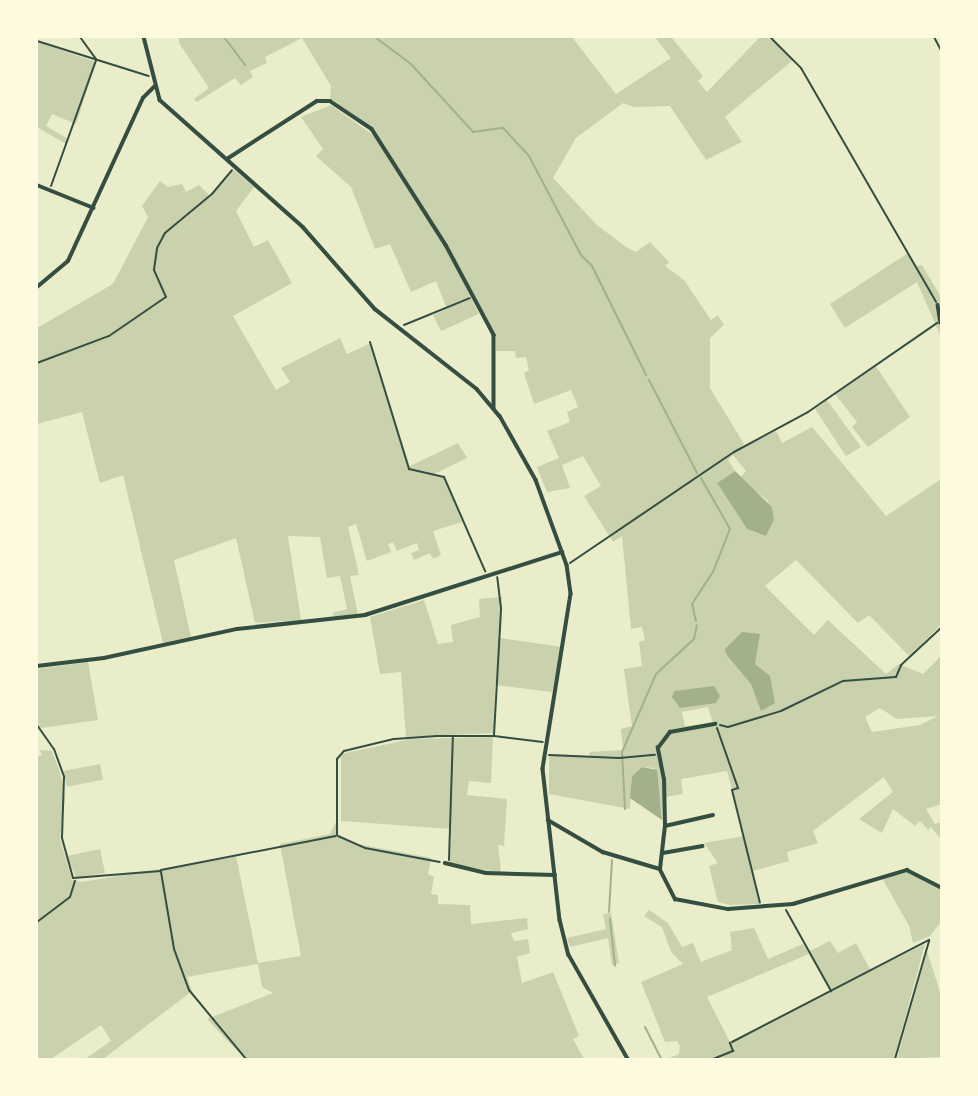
<!DOCTYPE html>
<html>
<head>
<meta charset="utf-8">
<style>
	body { margin:0 }
	#map { position:relative; width:978px; height:1096px; overflow:hidden; background:#e9edc9; font-family:"Libre Baskerville",serif }
	div>[style] { position:absolute }
	[style*='--x'] { left:calc(var(--x)*1px); top:calc(var(--y)*1px); width:calc(var(--w)*1px); rotate:calc(var(--a)*1deg) }
	.green>* { inset:0; background:#cad2ad; transform-origin:0 0 }
	.water>* { inset:0; background:#a3b18a }
	.stream>* { height:2px; margin:-1px; padding:0 1px; transform-origin:1px; border-radius:1px; background:#a3b18a }
	.path>* { height:2px; margin:-1px; padding:0 1px; transform-origin:1px; border-radius:1px; background:#344e41 }
	.minor>* { height:3.5px; margin:-1.75px; padding:0 1.75px; transform-origin:1.75px; border-radius:1.75px; background:#344e41 }
	.tertiary>* { height:3.5px; margin:-1.75px; padding:0 1.75px; transform-origin:1.75px; border-radius:1.75px; background:#344e41 }
	span { translate:-50% -50%; white-space:nowrap; text-align:center; line-height:1.15; -webkit-text-stroke:7px #fefae0; paint-order:stroke }
	.frame { position:absolute; inset:0; border:38px solid #fefae0; pointer-events:none }
</style>
</head>
<body>
<div id="map">
	<div class="green">
		<div style="clip-path:polygon(evenodd,179px 37px,572px 37px,616px 94px,671px 58px,655px 37px,671px 37px,703px 76px,698px 81px,707px 92px,760px 37px,767px 37px,786px 52px,793px 60px,725px 117px,742px 142px,706px 160px,670px 106px,634px 107px,623px 103px,576px 138px,553px 178px,597px 225px,626px 247px,636px 252px,650px 242px,669px 262px,665px 266px,684px 280px,711px 320px,718px 315px,724px 325px,710px 338px,710px 388px,744px 444px,735px 452px,776px 431px,782px 443px,812px 427px,886px 516px,941px 479px,941px 625px,909px 656px,869px 615px,858px 623px,796px 560px,765px 586px,814px 635px,828px 620px,886px 674px,899px 664px,923px 674px,941px 656px,941px 804px,926px 809px,935px 824px,941px 822px,941px 839px,931px 827px,928px 830px,920px 821px,915px 826px,893px 809px,882px 833px,859px 819px,893px 792px,884px 777px,813px 831px,818px 843px,787px 852px,789px 861px,753px 871px,760px 904px,730px 905px,718px 902px,709px 866px,718px 863px,704px 843px,744px 836px,727px 771px,681px 779px,683px 794px,665px 797px,663px 818px,654px 768px,642px 767px,632px 776px,630px 809px,549px 794px,549px 754px,589px 756px,590px 752px,623px 750px,621px 729px,632px 726px,624px 669px,642px 666px,639px 642px,645px 640px,642px 627px,631px 629px,622px 536px,613px 542px,584px 496px,601px 486px,583px 456px,562px 465px,570px 488px,547px 492px,537px 467px,559px 458px,547px 431px,570px 422px,567px 412px,578px 407px,571px 390px,534px 404px,524px 373px,529px 370px,526px 357px,516px 358px,515px 351px,496px 351px,496px 335px,436px 227px,375px 130px,330px 98px,331px 86px,302px 38px,265px 57px,267px 63px,250px 71px,253px 77px,241px 85px,235px 78px,197px 102px,194px 99px,209px 88px,179px 43px,179px 37px,733px 455px,746px 471px,740px 478px,768px 501px,774px 520px,766px 536px,747px 529px,717px 483px,735px 471px,728px 460px,733px 455px,179px 37px,708px 707px,713px 723px,685px 726px,682px 712px,708px 707px,179px 37px,880px 708px,897px 719px,938px 716px,920px 725px,872px 732px,865px 717px,880px 708px)"></div>
		<div style="clip-path:polygon(37px 42px,96px 62px,76px 124px,52px 114px,46px 126px,68px 139px,66px 144px,37px 127px)"></div>
		<div style="clip-path:polygon(331px 105px,376px 137px,449px 253px,479px 314px,441px 331px,433px 315px,447px 309px,436px 281px,411px 292px,390px 244px,375px 249px,351px 187px,316px 156px,323px 149px,301px 117px)"></div>
		<div style="clip-path:polygon(234px 170px,254px 187px,236px 211px,254px 247px,268px 240px,292px 283px,233px 316px,276px 390px,290px 382px,281px 368px,340px 338px,347px 354px,371px 343px,408px 467px,458px 443px,467px 458px,434px 474px,444px 477px,462px 522px,433px 531px,441px 555px,433px 559px,430px 553px,414px 560px,411px 553px,419px 550px,417px 543px,397px 551px,393px 542px,388px 544px,391px 552px,367px 561px,356px 524px,348px 527px,359px 575px,350px 576px,358px 615px,334px 618px,333px 613px,347px 609px,340px 576px,327px 578px,320px 537px,288px 536px,301px 620px,255px 623px,236px 538px,174px 560px,191px 637px,163px 643px,123px 475px,100px 483px,82px 412px,37px 424px,37px 328px,113px 284px,148px 217px,142px 206px,160px 181px,168px 187px,182px 184px,186px 192px,199px 185px,211px 197px)"></div>
		<div style="clip-path:polygon(908px 253px,915px 266px,922px 265px,941px 297px,941px 303px,935px 305px,941px 308px,941px 337px,917px 282px,845px 328px,830px 304px)"></div>
		<div style="clip-path:polygon(875px 365px,910px 417px,868px 447px,852px 427px,857px 422px,835px 394px)"></div>
		<div style="clip-path:polygon(827px 400px,861px 447px,846px 456px,815px 409px)"></div>
		<div style="clip-path:polygon(502px 597px,499px 638px,563px 647px,552px 692px,495px 685px,494px 733px,406px 737px,401px 672px,380px 674px,370px 617px,424px 600px,438px 644px,453px 642px,451px 625px,480px 617px,479px 599px)"></div>
		<div style="clip-path:polygon(88px 662px,98px 720px,41px 728px,37px 721px,37px 669px)"></div>
		<div style="clip-path:polygon(493px 737px,491px 783px,469px 781px,467px 795px,507px 799px,504px 846px,498px 845px,501px 873px,450px 863px,451px 829px,341px 821px,341px 754px,411px 739px)"></div>
		<div style="clip-path:polygon(40px 750px,52px 751px,61px 775px,65px 797px,60px 839px,72px 880px,82px 882px,236px 856px,258px 963px,301px 956px,280px 844px,330px 834px,337px 820px,336px 834px,353px 843px,431px 858px,428px 874px,434px 877px,431px 894px,438px 895px,438px 904px,470px 905px,471px 924px,527px 918px,528px 929px,511px 933px,514px 941px,528px 939px,530px 953px,517px 957px,522px 983px,553px 972px,579px 1036px,573px 1039px,584px 1059px,245px 1059px,207px 1019px,273px 993px,262px 987px,258px 964px,187px 977px,192px 991px,103px 1059px,85px 1059px,111px 1041px,101px 1025px,51px 1059px,37px 1059px,37px 756px,42px 755px)"></div>
		<div style="left:100px;top:764px;width:16px;height:37px;rotate:79deg"></div>
		<div style="clip-path:polygon(100px 849px,105px 873px,76px 877px,67px 856px)"></div>
		<div style="clip-path:polygon(909px 872px,941px 889px,941px 922px,930px 936px,913px 943px,909px 926px,882px 878px)"></div>
		<div style="clip-path:polygon(evenodd,649px 910px,668px 923px,682px 947px,693px 943px,701px 962px,732px 950px,730px 932px,754px 928px,768px 959px,803px 944px,808px 952px,830px 941px,838px 953px,856px 943px,871px 971px,925px 944px,894px 1059px,667px 1059px,679px 1054px,680px 1046px,677px 1041px,665px 1042px,641px 982px,683px 964px,671px 952px,662px 927px,644px 916px,649px 910px,809px 954px,830px 991px,730px 1042px,707px 997px,809px 954px)"></div>
		<div style="clip-path:polygon(611px 913px,619px 963px,612px 965px,608px 938px,570px 947px,567px 938px,606px 929px,603px 914px)"></div>
		<div style="clip-path:polygon(927px 951px,941px 995px,941px 1057px,897px 1059px)"></div>
	</div>
	<div class="water">
		<div style="clip-path:polygon(735px 471px,772px 507px,774px 520px,766px 536px,747px 529px,717px 483px)"></div>
		<div style="clip-path:polygon(742px 632px,760px 634px,755px 664px,770px 676px,775px 703px,761px 711px,751px 684px,726px 654px,725px 649px)"></div>
		<div style="clip-path:polygon(714px 686px,720px 696px,716px 703px,680px 708px,672px 697px,674px 691px)"></div>
		<div style="clip-path:polygon(642px 767px,657px 770px,662px 820px,630px 798px,632px 776px)"></div>
	</div>
	<div class="stream">
		<div style="--x:224;--y:37;--w:35;--a:53"></div>
		<div style="--x:375;--y:37;--w:45;--a:36.9"></div>
		<div style="--x:411;--y:64;--w:92;--a:47.6"></div>
		<div style="--x:473;--y:132;--w:30;--a:-8"></div>
		<div style="--x:503;--y:128;--w:38;--a:47"></div>
		<div style="--x:529;--y:156;--w:112;--a:62.3"></div>
		<div style="--x:581;--y:255;--w:16;--a:45"></div>
		<div style="--x:592;--y:266;--w:122;--a:63.6"></div>
		<div style="--x:649;--y:380;--w:105;--a:62.7"></div>
		<div style="--x:696;--y:621;--w:17;--a:-103"></div>
		<div style="--x:692;--y:604;--w:38;--a:-57"></div>
		<div style="--x:713;--y:572;--w:46;--a:-68.4"></div>
		<div style="--x:730;--y:529;--w:59;--a:-119.6"></div>
		<div style="--x:625;--y:809;--w:57;--a:-93"></div>
		<div style="--x:622;--y:752;--w:85;--a:-66.4"></div>
		<div style="--x:656;--y:674;--w:52;--a:-42.6"></div>
		<div style="--x:694;--y:639;--w:14;--a:-78"></div>
		<div style="--x:609;--y:912;--w:52;--a:-86.7"></div>
		<div style="--x:610;--y:919;--w:47;--a:83.9"></div>
		<div style="--x:645;--y:1027;--w:36;--a:63"></div>
	</div>
	<div class="path">
		<div style="--x:80;--y:37;--w:27;--a:54"></div>
		<div style="--x:770;--y:37;--w:44;--a:45"></div>
		<div style="--x:801;--y:68;--w:270;--a:60"></div>
		<div style="--x:934;--y:37;--w:15;--a:62"></div>
		<div style="--x:37;--y:41;--w:117;--a:17.4"></div>
		<div style="--x:51;--y:186;--w:134;--a:-70.3"></div>
		<div style="--x:404;--y:325;--w:71;--a:-22.2"></div>
		<div style="--x:370;--y:342;--w:133;--a:72.9"></div>
		<div style="--x:409;--y:469;--w:36;--a:13"></div>
		<div style="--x:444;--y:477;--w:103;--a:66.4"></div>
		<div style="--x:37;--y:363;--w:77;--a:-20.6"></div>
		<div style="--x:109;--y:336;--w:69;--a:-34.4"></div>
		<div style="--x:166;--y:297;--w:30;--a:-114"></div>
		<div style="--x:154;--y:270;--w:22;--a:-82"></div>
		<div style="--x:157;--y:248;--w:17;--a:-62"></div>
		<div style="--x:165;--y:233;--w:61;--a:-39.7"></div>
		<div style="--x:212;--y:194;--w:31;--a:-50"></div>
		<div style="--x:570;--y:563;--w:198;--a:-34.1"></div>
		<div style="--x:734;--y:452;--w:84;--a:-28.4"></div>
		<div style="--x:808;--y:412;--w:157;--a:-34.6"></div>
		<div style="--x:37;--y:725;--w:29;--a:55"></div>
		<div style="--x:54;--y:749;--w:30;--a:70"></div>
		<div style="--x:64;--y:777;--w:61;--a:91.9"></div>
		<div style="--x:62;--y:838;--w:41;--a:74.6"></div>
		<div style="--x:73;--y:878;--w:88;--a:-4.5"></div>
		<div style="--x:720;--y:725;--w:8;--a:14"></div>
		<div style="--x:728;--y:727;--w:55;--a:-16.8"></div>
		<div style="--x:781;--y:711;--w:69;--a:-25.8"></div>
		<div style="--x:843;--y:681;--w:53;--a:-4.3"></div>
		<div style="--x:896;--y:677;--w:13;--a:-67"></div>
		<div style="--x:901;--y:665;--w:54;--a:-42.8"></div>
		<div style="--x:717;--y:728;--w:64;--a:70.7"></div>
		<div style="--x:738;--y:788;--w:6;--a:162"></div>
		<div style="--x:732;--y:790;--w:116;--a:76.1"></div>
		<div style="--x:494;--y:735;--w:127;--a:-86.8"></div>
		<div style="--x:501;--y:608;--w:31;--a:-97"></div>
		<div style="--x:549;--y:755;--w:70;--a:2.5"></div>
		<div style="--x:619;--y:758;--w:36;--a:-5"></div>
		<div style="--x:337;--y:835;--w:76;--a:-90"></div>
		<div style="--x:337;--y:759;--w:11;--a:-49"></div>
		<div style="--x:344;--y:751;--w:51;--a:-13.5"></div>
		<div style="--x:394;--y:739;--w:43;--a:-4"></div>
		<div style="--x:437;--y:736;--w:57;--a:0"></div>
		<div style="--x:494;--y:736;--w:49;--a:7"></div>
		<div style="--x:338;--y:836;--w:30;--a:24"></div>
		<div style="--x:365;--y:848;--w:76;--a:10.6"></div>
		<div style="--x:449;--y:860;--w:124;--a:-88.2"></div>
		<div style="--x:161;--y:870;--w:178;--a:-11"></div>
		<div style="--x:161;--y:872;--w:78;--a:80.4"></div>
		<div style="--x:174;--y:949;--w:44;--a:69.9"></div>
		<div style="--x:189;--y:990;--w:89;--a:50.4"></div>
		<div style="--x:786;--y:910;--w:93;--a:60.9"></div>
		<div style="--x:37;--y:922;--w:41;--a:-37.1"></div>
		<div style="--x:70;--y:897;--w:17;--a:-73"></div>
		<div style="--x:732;--y:1042;--w:222;--a:-27.4"></div>
		<div style="--x:713;--y:1059;--w:22;--a:-22"></div>
		<div style="--x:733;--y:1051;--w:9;--a:-111"></div>
		<div style="--x:895;--y:1059;--w:123;--a:-73.9"></div>
	</div>
	<div class="minor">
		<div style="--x:227;--y:159;--w:107;--a:-32.8"></div>
		<div style="--x:317;--y:101;--w:13;--a:0"></div>
		<div style="--x:330;--y:101;--w:50;--a:33.7"></div>
		<div style="--x:372;--y:129;--w:138;--a:57.5"></div>
		<div style="--x:446;--y:245;--w:102;--a:61.9"></div>
		<div style="--x:494;--y:335;--w:73;--a:90"></div>
		<div style="--x:37;--y:185;--w:61;--a:22"></div>
		<div style="--x:37;--y:287;--w:40;--a:-40"></div>
		<div style="--x:68;--y:261;--w:179;--a:-65.3"></div>
		<div style="--x:143;--y:98;--w:16;--a:-45"></div>
		<div style="--x:938;--y:305;--w:18;--a:81"></div>
		<div style="--x:37;--y:666;--w:67;--a:-6.8"></div>
		<div style="--x:104;--y:658;--w:136;--a:-12.3"></div>
		<div style="--x:237;--y:629;--w:129;--a:-6.2"></div>
		<div style="--x:365;--y:615;--w:207;--a:-17.7"></div>
		<div style="--x:548;--y:820;--w:64;--a:30.2"></div>
		<div style="--x:603;--y:852;--w:59;--a:16.6"></div>
		<div style="--x:660;--y:869;--w:34;--a:63"></div>
		<div style="--x:675;--y:899;--w:54;--a:10.7"></div>
		<div style="--x:728;--y:909;--w:65;--a:-4.4"></div>
		<div style="--x:793;--y:904;--w:119;--a:-16.6"></div>
		<div style="--x:907;--y:870;--w:38;--a:27"></div>
		<div style="--x:665;--y:826;--w:46;--a:-91.2"></div>
		<div style="--x:664;--y:780;--w:33;--a:-101"></div>
		<div style="--x:658;--y:748;--w:20;--a:-53"></div>
		<div style="--x:670;--y:732;--w:46;--a:-10.1"></div>
		<div style="--x:663;--y:853;--w:40;--a:-10"></div>
		<div style="--x:445;--y:863;--w:42;--a:13.7"></div>
		<div style="--x:486;--y:873;--w:69;--a:1.7"></div>
		<div style="--x:660;--y:869;--w:43;--a:-83.4"></div>
		<div style="--x:665;--y:826;--w:49;--a:-12.9"></div>
	</div>
	<div class="tertiary">
		<div style="--x:144;--y:37;--w:65;--a:75.7"></div>
		<div style="--x:160;--y:100;--w:191;--a:41.6"></div>
		<div style="--x:303;--y:227;--w:109;--a:48.7"></div>
		<div style="--x:375;--y:309;--w:130;--a:38.1"></div>
		<div style="--x:477;--y:389;--w:35;--a:50"></div>
		<div style="--x:500;--y:416;--w:73;--a:60.6"></div>
		<div style="--x:536;--y:480;--w:90;--a:70"></div>
		<div style="--x:567;--y:565;--w:29;--a:82"></div>
		<div style="--x:571;--y:594;--w:177;--a:99.1"></div>
		<div style="--x:543;--y:769;--w:152;--a:83.6"></div>
		<div style="--x:560;--y:920;--w:36;--a:76"></div>
		<div style="--x:569;--y:955;--w:120;--a:60.4"></div>
	</div>
	<div class="frame"></div>
</div>
</body>
</html>
